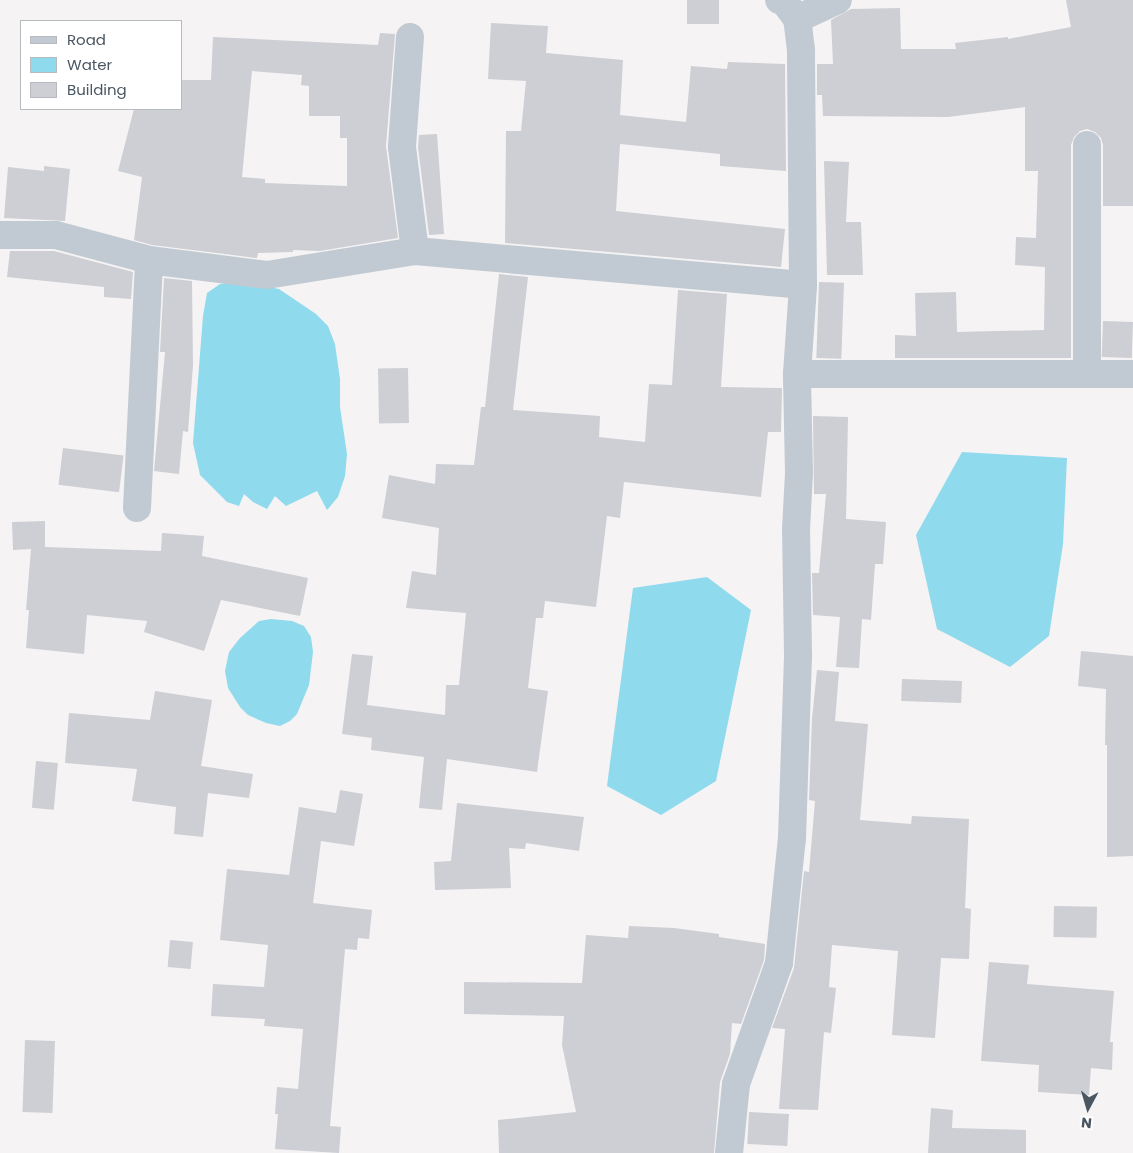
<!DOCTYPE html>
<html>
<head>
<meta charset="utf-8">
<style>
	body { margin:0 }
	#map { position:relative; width:1133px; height:1153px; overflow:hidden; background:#f5f3f3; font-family:Poppins,sans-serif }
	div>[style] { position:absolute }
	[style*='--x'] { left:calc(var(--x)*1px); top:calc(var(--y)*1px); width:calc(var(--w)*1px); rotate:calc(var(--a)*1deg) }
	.water>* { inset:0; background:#90daee }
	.building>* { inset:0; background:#cdcfd5; transform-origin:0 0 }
	.minor>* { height:28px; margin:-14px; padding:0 14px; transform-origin:14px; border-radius:14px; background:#c1cad2 }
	span { translate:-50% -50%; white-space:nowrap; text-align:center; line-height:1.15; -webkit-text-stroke:5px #fff; paint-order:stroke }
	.legend { position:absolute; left:20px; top:20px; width:162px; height:90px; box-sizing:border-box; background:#fff; border:1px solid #b7bbc0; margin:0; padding:6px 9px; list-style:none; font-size:15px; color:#4a5661 }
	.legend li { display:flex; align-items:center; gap:10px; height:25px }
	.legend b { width:25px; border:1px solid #b7bbc0 }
	.north { position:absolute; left:1063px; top:1083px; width:50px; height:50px; -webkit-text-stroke:4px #fff; paint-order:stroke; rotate:186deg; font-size:14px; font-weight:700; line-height:20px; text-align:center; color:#4a5661 }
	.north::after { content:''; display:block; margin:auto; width:18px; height:22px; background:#4a5661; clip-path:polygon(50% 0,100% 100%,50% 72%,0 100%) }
</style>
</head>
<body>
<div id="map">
	<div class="water">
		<div style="clip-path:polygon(242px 282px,279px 289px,316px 314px,328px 326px,335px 344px,340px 379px,340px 407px,347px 454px,345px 476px,338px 497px,327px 510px,317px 491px,286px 506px,275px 496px,267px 509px,253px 502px,244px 494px,239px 506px,227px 502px,200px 475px,193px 443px,203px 316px,207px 293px,220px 284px)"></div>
		<div style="clip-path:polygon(962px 452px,1067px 458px,1063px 544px,1049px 636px,1010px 667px,937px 629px,916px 535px)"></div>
		<div style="clip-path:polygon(707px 577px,751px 610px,716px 781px,661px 815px,607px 786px,633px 588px)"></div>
		<div style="clip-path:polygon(271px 619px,292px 621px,304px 626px,311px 637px,313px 652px,309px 685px,297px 714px,290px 721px,280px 726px,266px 723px,248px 715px,240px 707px,228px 688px,225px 671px,229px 652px,240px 638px,259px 621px)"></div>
	</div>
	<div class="building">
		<div style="left:687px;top:0;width:32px;height:24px"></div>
		<div style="clip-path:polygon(1066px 0,1133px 0,1133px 206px,1103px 206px,1103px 145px,1101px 138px,1095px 132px,1087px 129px,1080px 131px,1074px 137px,1071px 145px,1071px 358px,895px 358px,895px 335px,916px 336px,915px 293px,956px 292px,957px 332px,1044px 330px,1045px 267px,1015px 265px,1016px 237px,1036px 238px,1038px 171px,1025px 171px,1025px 107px,948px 117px,823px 116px,822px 95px,817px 95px,817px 64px,833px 64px,831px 20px,851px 9px,900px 8px,901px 49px,956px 49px,955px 43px,1008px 37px,1008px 39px,1071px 27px)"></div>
		<div style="clip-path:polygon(491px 23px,548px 26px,546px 53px,623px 60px,620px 115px,686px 122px,691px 66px,727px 69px,728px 62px,785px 64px,786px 171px,720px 166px,720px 154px,620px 144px,616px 211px,785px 229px,781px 267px,505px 243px,506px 131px,521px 131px,526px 81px,488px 79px)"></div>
		<div style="clip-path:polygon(evenodd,380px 33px,395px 34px,386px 146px,398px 238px,320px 251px,293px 250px,293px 252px,258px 253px,257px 258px,152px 245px,134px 240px,142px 177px,118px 171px,134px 109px,181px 109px,181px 80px,211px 80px,213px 37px,378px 45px,380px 33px,252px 71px,302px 75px,301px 85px,309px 86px,309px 116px,340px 116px,340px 138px,347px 138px,347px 186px,265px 183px,265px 179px,242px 177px,252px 71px)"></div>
		<div style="clip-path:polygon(437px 134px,444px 234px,429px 235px,418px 147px,419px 135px)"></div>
		<div style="clip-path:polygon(824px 161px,849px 162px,846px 222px,861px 222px,863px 275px,827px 275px)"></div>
		<div style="clip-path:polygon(44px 166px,70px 169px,65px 221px,4px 218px,8px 167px,44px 171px)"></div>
		<div style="clip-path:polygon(10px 251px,54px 251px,133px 272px,131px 299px,104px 297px,104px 287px,7px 277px)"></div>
		<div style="clip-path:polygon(499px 274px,528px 277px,513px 410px,600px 416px,599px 437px,645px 442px,649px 384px,672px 385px,678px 290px,727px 294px,721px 387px,782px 388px,781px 432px,768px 432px,761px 497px,624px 482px,620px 518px,607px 516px,596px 607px,545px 601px,543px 618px,536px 618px,528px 688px,548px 691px,537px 772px,447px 759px,442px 810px,419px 808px,424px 757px,371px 750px,372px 738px,342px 734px,352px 654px,373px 656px,367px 705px,445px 715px,446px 685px,459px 685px,466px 613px,406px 608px,412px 571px,436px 575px,439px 528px,382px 518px,389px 475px,435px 484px,436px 464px,474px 465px,481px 407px,485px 407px)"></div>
		<div style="clip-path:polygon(164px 278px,192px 281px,193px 365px,188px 432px,183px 431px,179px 474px,154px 471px,165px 352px,160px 352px)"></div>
		<div style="left:819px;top:282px;width:25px;height:76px;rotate:2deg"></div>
		<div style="left:1103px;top:321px;width:30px;height:36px;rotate:2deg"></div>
		<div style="left:408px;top:368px;width:55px;height:30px;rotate:89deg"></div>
		<div style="clip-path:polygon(813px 416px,848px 417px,846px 519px,886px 522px,883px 564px,875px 564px,871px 620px,862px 619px,859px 668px,836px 667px,840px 617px,813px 615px,812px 573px,819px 573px,826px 494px,814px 494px)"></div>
		<div style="left:63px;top:448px;width:61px;height:37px;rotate:7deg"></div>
		<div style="clip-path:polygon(45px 521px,45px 547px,161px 551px,162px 533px,204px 536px,202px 556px,308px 578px,300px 616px,221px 600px,204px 651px,144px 632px,147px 621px,87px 615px,84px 654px,26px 648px,29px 610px,26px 610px,31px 549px,13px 550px,12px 522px)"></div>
		<div style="clip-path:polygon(1081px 651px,1133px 656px,1133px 856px,1107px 857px,1107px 745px,1105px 745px,1106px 689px,1078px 686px)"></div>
		<div style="clip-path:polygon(817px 670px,839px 672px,835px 721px,868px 724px,860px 820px,911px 824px,912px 816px,969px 819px,965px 908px,971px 909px,969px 959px,941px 958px,935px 1038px,892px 1035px,898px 951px,832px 945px,829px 987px,836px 988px,831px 1033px,824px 1032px,818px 1110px,779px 1109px,785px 1029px,772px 1028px,794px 968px,804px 871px,809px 872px,815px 801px,809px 800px,812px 719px)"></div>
		<div style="left:902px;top:679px;width:60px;height:22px;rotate:2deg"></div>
		<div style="clip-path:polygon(155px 691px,212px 700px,201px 766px,253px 774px,249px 798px,208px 793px,203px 837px,174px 834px,176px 807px,132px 801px,137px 769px,65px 763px,69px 713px,150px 720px)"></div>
		<div style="left:36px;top:761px;width:22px;height:47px;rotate:5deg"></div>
		<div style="clip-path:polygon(340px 790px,363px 794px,354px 846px,321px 841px,313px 903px,372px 910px,369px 939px,358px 938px,357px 950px,345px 949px,330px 1126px,341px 1127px,339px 1153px,275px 1149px,278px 1114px,275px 1114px,277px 1087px,298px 1089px,303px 1029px,264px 1026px,265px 1019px,211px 1016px,213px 984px,264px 987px,268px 945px,220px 940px,227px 869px,289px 875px,299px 807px,336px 813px)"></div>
		<div style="clip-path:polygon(457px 803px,584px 817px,579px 851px,526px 843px,525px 849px,509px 848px,511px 888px,435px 890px,434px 862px,451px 861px)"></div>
		<div style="left:1054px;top:906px;width:43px;height:31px;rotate:1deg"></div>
		<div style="clip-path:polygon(629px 926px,674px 928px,719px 934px,719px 937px,765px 944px,764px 960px,741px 1024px,732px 1023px,730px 1054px,720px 1082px,714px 1153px,499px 1153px,498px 1120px,576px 1112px,562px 1045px,564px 1016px,464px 1014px,464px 982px,582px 983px,586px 935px,628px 938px)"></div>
		<div style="left:170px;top:940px;width:23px;height:27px;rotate:5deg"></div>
		<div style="clip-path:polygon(989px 962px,1029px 965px,1027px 984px,1114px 991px,1110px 1042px,1113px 1042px,1112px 1070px,1091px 1068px,1089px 1095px,1038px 1092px,1039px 1065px,981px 1061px)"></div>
		<div style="left:25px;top:1040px;width:30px;height:72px;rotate:2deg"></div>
		<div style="clip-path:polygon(931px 1108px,953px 1110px,952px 1128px,1026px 1130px,1026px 1153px,928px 1153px)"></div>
		<div style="left:749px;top:1112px;width:40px;height:32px;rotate:3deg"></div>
	</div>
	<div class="minor">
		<div style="--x:797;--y:19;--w:45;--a:-24.9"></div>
		<div style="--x:410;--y:37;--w:110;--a:94.2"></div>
		<div style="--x:402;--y:147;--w:105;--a:82.9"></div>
		<div style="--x:0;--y:235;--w:56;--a:0"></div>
		<div style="--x:56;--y:235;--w:96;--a:15"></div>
		<div style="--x:149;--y:260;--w:119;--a:7.2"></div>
		<div style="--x:267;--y:275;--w:150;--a:-9.2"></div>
		<div style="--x:415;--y:251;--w:389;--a:5"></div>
		<div style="--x:797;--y:374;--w:336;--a:0"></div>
		<div style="--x:1087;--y:374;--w:229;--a:-90"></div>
		<div style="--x:137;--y:508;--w:248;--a:-87.2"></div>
		<div style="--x:729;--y:1153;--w:69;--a:-84.2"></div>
		<div style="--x:736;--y:1084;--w:128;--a:-70.4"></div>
		<div style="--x:779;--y:963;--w:126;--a:-84.1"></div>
		<div style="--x:792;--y:838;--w:184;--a:-88.1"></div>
		<div style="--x:798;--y:654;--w:124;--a:-90.9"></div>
		<div style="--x:796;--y:530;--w:57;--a:-87"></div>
		<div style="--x:799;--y:473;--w:99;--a:-91.2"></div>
		<div style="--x:797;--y:374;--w:89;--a:-86.1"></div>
		<div style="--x:803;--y:285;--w:235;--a:-90.5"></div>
		<div style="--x:801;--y:50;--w:31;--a:-97"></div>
		<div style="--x:797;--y:19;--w:22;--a:-126"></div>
		<div style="--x:784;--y:1;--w:5;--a:-169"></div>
	</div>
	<ul class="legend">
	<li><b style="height:6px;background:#c1cad2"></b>Road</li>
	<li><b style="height:14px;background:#90daee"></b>Water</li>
	<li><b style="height:14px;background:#cdcfd5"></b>Building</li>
	</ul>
	<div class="north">N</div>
</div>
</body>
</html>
